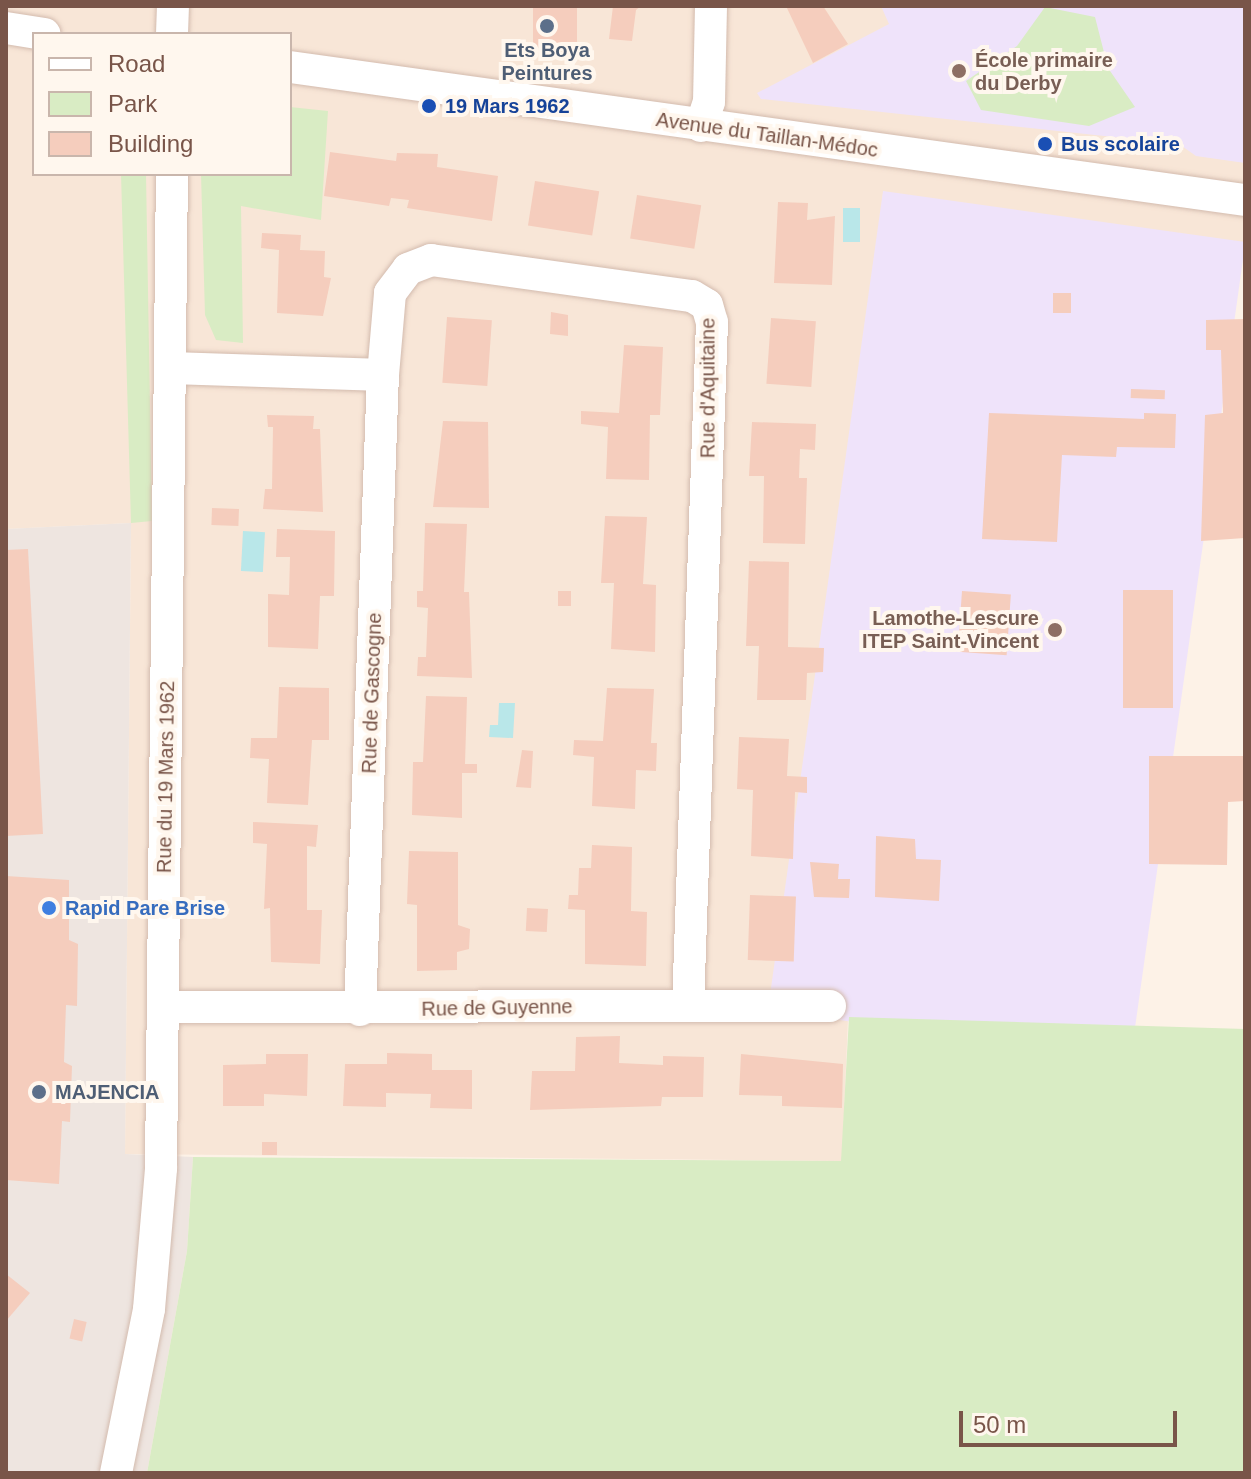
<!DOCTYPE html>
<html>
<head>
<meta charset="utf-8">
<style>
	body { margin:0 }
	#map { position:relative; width:1251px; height:1479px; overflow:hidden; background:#fdf2e7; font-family:Helvetica,sans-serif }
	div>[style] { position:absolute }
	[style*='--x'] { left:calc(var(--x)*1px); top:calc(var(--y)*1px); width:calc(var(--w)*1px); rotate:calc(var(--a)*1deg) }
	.residential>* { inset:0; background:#f8e6d7 }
	.industrial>* { inset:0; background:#eee5e0 }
	.education>* { inset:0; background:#efe3fa; transform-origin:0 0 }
	.green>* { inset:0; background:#d9ecc4 }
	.water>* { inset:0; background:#b9e7e9; transform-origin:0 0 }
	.building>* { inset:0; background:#f5cdbd; transform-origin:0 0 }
	.roads { filter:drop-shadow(0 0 2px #d3bbae) drop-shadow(0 0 2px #d3bbae) }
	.minor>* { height:32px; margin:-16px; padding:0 16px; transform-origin:16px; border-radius:16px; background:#fff }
	.dots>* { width:22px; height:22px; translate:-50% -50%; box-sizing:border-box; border:4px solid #fff7ee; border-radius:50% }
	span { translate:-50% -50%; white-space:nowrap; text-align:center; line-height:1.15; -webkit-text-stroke:8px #fff7ee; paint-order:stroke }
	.service-label { font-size:20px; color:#4e5e75; font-weight:700 }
	.left { translate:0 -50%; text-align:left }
	.education-label { font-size:20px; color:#785e54; font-weight:700 }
	.right { translate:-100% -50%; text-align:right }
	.transit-label { font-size:20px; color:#164399; font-weight:700 }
	.street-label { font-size:20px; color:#795549 }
	.shop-label { font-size:20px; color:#366cbe; font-weight:700 }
	.frame { position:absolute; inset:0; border:8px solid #795549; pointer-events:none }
	.legend { position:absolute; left:32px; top:32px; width:260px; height:144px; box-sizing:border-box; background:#fff7ee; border:2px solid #c9b6ac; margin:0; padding:10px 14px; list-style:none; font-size:24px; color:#795549 }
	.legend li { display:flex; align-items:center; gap:16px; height:40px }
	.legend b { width:40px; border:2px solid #c9b6ac }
	.scale { position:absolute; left:959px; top:1411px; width:218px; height:36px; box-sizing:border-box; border:4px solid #795549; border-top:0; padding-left:10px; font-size:24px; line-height:28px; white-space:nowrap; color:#795549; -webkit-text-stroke:6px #fff7ee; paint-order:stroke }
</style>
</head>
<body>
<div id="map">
	<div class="residential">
		<div style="clip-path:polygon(evenodd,6px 6px,1245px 6px,1245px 243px,883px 192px,842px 1161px,125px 1154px,131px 523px,6px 529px,6px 6px,34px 34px,290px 34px,290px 174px,34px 174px,34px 34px)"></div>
	</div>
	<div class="industrial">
		<div style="clip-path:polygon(131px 523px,125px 1154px,193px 1157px,187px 1251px,147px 1473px,6px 1473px,6px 529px)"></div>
	</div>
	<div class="education">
		<div style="clip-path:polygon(881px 6px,1245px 6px,1245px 163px,1196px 156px,1179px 144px,761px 99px,757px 93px,889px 24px)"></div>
		<div style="left:883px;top:191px;width:366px;height:827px;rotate:8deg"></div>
	</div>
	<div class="green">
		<div style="clip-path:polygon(1045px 7px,1095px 17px,1108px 68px,1135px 107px,1089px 126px,981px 110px,966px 81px,1017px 46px)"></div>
		<div style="clip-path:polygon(290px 107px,328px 111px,321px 220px,241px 206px,243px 343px,216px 340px,205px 315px,201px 174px,290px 174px)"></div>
		<div style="clip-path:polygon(121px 174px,146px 174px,152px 521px,131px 523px)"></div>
		<div style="clip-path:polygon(849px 1017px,1245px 1029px,1245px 1473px,147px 1473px,187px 1251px,193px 1157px,841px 1161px)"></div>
	</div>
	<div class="water">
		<div style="left:843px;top:208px;width:17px;height:34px"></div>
		<div style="left:243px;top:531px;width:22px;height:40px;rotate:3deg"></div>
		<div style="clip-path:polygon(499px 703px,515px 703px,513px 738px,489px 737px,490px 725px,498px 725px)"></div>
	</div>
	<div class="building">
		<div style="left:533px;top:6px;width:44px;height:42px"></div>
		<div style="clip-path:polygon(613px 6px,641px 6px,636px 10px,632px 41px,609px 39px)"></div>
		<div style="clip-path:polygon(786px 6px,823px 6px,848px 44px,813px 63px)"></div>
		<div style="clip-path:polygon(330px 152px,396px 161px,397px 153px,438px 154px,437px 167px,498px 176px,492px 221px,407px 208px,409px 200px,391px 198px,389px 206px,324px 196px)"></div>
		<div style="left:535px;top:181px;width:65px;height:45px;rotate:9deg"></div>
		<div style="left:637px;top:195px;width:65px;height:44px;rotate:9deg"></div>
		<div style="clip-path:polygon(778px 202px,808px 203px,807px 220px,835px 216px,832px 285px,774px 283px)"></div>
		<div style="clip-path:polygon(262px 233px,301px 235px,300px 250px,325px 251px,324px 277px,331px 278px,323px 316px,277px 313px,279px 250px,261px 248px)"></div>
		<div style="left:1053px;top:293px;width:18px;height:20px"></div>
		<div style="clip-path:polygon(551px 312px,568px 315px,568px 336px,550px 334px)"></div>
		<div style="left:447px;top:317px;width:45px;height:66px;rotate:4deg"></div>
		<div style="left:771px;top:318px;width:45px;height:66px;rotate:4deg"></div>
		<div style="clip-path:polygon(1245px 319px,1245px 538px,1201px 541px,1205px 415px,1223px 413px,1221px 350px,1206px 350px,1206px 320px)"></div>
		<div style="clip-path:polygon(624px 345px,663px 347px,660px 415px,650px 415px,649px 480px,606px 479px,608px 427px,581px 424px,581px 411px,619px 413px)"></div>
		<div style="left:1131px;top:389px;width:34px;height:9px;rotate:2deg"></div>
		<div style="clip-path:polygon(989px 413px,1144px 419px,1144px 413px,1176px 414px,1175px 448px,1117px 447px,1116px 457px,1062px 455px,1057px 542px,982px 539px)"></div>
		<div style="clip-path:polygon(267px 415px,314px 416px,313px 429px,320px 429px,323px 512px,263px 509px,265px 489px,272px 489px,273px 427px,268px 427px)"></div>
		<div style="clip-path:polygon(443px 421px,488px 422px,489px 508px,433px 507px)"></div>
		<div style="clip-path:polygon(752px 422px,816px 424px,815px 450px,800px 449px,799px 478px,807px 478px,805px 544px,763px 543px,764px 476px,749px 476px)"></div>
		<div style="left:212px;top:508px;width:27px;height:17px;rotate:2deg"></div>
		<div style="clip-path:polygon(605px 516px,647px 517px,643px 584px,656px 585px,655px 652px,611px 649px,614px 583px,601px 583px)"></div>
		<div style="clip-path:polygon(425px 523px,467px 524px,464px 592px,469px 592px,472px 678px,417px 676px,418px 657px,426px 657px,428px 608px,417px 607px,417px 591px,423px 591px)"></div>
		<div style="clip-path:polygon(277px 529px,335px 531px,334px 596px,320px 596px,318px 649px,268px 647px,268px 594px,289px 595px,290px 557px,276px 557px)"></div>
		<div style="clip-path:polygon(28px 549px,43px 834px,6px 836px,6px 550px)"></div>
		<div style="clip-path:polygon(749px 561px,789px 562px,788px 647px,824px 648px,823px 672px,807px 673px,806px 700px,757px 700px,759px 646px,746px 646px)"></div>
		<div style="left:1123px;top:590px;width:50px;height:118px"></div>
		<div style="left:558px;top:591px;width:13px;height:15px"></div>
		<div style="left:962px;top:591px;width:49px;height:61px;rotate:4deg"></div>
		<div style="clip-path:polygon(279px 687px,329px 688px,329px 740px,312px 740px,308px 805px,267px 803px,269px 759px,250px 758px,251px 738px,277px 738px)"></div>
		<div style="clip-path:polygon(607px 688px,654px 689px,651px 743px,657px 743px,656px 771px,636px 770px,635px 809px,592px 806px,594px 757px,573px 755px,574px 740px,603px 741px)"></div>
		<div style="clip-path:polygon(426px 696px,467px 697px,465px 764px,477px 764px,477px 773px,462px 773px,462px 818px,412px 815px,413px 762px,423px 762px)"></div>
		<div style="clip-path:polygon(739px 737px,789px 739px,787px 776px,807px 777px,807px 793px,795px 792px,793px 859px,751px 856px,753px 790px,737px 789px)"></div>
		<div style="clip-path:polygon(522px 750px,533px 751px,531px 788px,516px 787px)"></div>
		<div style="clip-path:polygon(1149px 756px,1245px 756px,1245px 801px,1228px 802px,1227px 865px,1149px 864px)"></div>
		<div style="clip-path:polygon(253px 822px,318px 825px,316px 847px,307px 846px,307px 910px,322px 910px,320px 964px,271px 962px,270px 908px,264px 909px,267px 844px,253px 843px)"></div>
		<div style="clip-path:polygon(876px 836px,915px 839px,916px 859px,941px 860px,939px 901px,875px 897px)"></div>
		<div style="clip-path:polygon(592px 845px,632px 847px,631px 911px,647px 912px,646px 966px,585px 964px,585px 910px,568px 909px,569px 895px,578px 895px,579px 868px,591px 868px)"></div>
		<div style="clip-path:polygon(409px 851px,458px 852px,458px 925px,470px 929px,469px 949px,457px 952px,457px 970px,417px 971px,417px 905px,407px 904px)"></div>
		<div style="clip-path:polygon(810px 862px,839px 864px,838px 879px,850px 879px,849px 898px,814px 897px)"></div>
		<div style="clip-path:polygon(6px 876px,69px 880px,69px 940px,78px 944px,77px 1006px,66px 1005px,64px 1062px,72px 1066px,70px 1122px,62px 1121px,59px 1184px,6px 1180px)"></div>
		<div style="left:750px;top:895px;width:46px;height:65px;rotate:2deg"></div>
		<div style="left:527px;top:908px;width:21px;height:23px;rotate:3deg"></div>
		<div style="clip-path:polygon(620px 1036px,619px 1063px,663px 1065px,663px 1056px,704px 1057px,703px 1097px,662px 1097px,661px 1106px,530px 1110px,532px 1071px,575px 1071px,576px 1037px)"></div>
		<div style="clip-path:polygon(387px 1053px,432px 1054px,432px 1070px,472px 1070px,472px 1109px,430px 1108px,431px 1094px,386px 1093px,386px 1107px,343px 1106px,345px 1064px,387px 1064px)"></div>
		<div style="clip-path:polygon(266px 1054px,308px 1054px,307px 1096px,264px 1094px,264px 1106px,223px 1106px,223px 1065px,266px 1064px)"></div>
		<div style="clip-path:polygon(741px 1054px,843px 1064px,842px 1108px,782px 1106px,782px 1096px,739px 1095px)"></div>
		<div style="left:262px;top:1142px;width:15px;height:13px"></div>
		<div style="clip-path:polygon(6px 1274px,30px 1293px,6px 1321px)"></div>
		<div style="left:74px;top:1319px;width:13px;height:20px;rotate:13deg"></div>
	</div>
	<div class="roads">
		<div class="minor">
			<div style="--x:6;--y:28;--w:39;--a:9"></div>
			<div style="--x:172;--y:34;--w:28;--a:-88"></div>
			<div style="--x:290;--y:67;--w:964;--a:7.93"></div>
			<div style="--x:701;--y:126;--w:25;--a:-72"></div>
			<div style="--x:709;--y:102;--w:96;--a:-88.8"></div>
			<div style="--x:172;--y:368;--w:211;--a:1.9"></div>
			<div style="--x:383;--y:375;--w:82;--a:-85.1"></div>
			<div style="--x:390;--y:293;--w:30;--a:-53"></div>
			<div style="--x:408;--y:269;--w:25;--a:-21"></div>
			<div style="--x:431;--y:260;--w:263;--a:7.9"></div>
			<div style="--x:692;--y:296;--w:17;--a:31"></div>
			<div style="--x:707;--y:305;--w:18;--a:74"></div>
			<div style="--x:712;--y:322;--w:683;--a:92.01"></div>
			<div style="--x:163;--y:1007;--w:667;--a:-0.09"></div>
			<div style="--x:360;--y:1010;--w:635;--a:-87.93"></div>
			<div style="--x:116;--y:1473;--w:167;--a:-78.6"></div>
			<div style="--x:149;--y:1309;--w:142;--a:-85.1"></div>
			<div style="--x:161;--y:1168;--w:994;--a:-89.37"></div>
		</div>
	</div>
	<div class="dots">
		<div style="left:547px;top:26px;background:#5c6f8a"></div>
		<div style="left:959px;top:71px;background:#8d6e63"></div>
		<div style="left:429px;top:106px;background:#1a4fb4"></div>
		<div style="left:1045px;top:144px;background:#1a4fb4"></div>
		<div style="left:1055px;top:630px;background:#8d6e63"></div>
		<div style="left:49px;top:908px;background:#3f7fe0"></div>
		<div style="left:39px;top:1092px;background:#5c6f8a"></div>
	</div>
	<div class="service-label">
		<span style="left:547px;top:62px">Ets Boya<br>Peintures</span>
		<span class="left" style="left:55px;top:1092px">MAJENCIA</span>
	</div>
	<div class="education-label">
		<span class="left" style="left:975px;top:72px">École primaire<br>du Derby</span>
		<span class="right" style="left:1039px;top:630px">Lamothe-Lescure<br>ITEP Saint-Vincent</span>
	</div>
	<div class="transit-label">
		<span class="left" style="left:445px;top:106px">19 Mars 1962</span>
		<span class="left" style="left:1061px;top:144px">Bus scolaire</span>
	</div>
	<div class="street-label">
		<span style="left:767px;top:135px;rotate:8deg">Avenue du Taillan-Médoc</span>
		<span style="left:708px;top:388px;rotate:-90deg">Rue d'Aquitaine</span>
		<span style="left:372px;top:693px;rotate:-88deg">Rue de Gascogne</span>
		<span style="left:166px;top:777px;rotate:-89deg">Rue du 19 Mars 1962</span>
		<span style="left:497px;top:1008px;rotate:-1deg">Rue de Guyenne</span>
	</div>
	<div class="shop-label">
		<span class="left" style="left:65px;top:908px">Rapid Pare Brise</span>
	</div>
	<div class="frame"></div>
	<ul class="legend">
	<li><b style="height:10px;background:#fff"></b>Road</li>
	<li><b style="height:22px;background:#d9ecc4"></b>Park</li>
	<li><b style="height:22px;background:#f5cdbd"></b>Building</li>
	</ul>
	<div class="scale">50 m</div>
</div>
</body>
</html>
